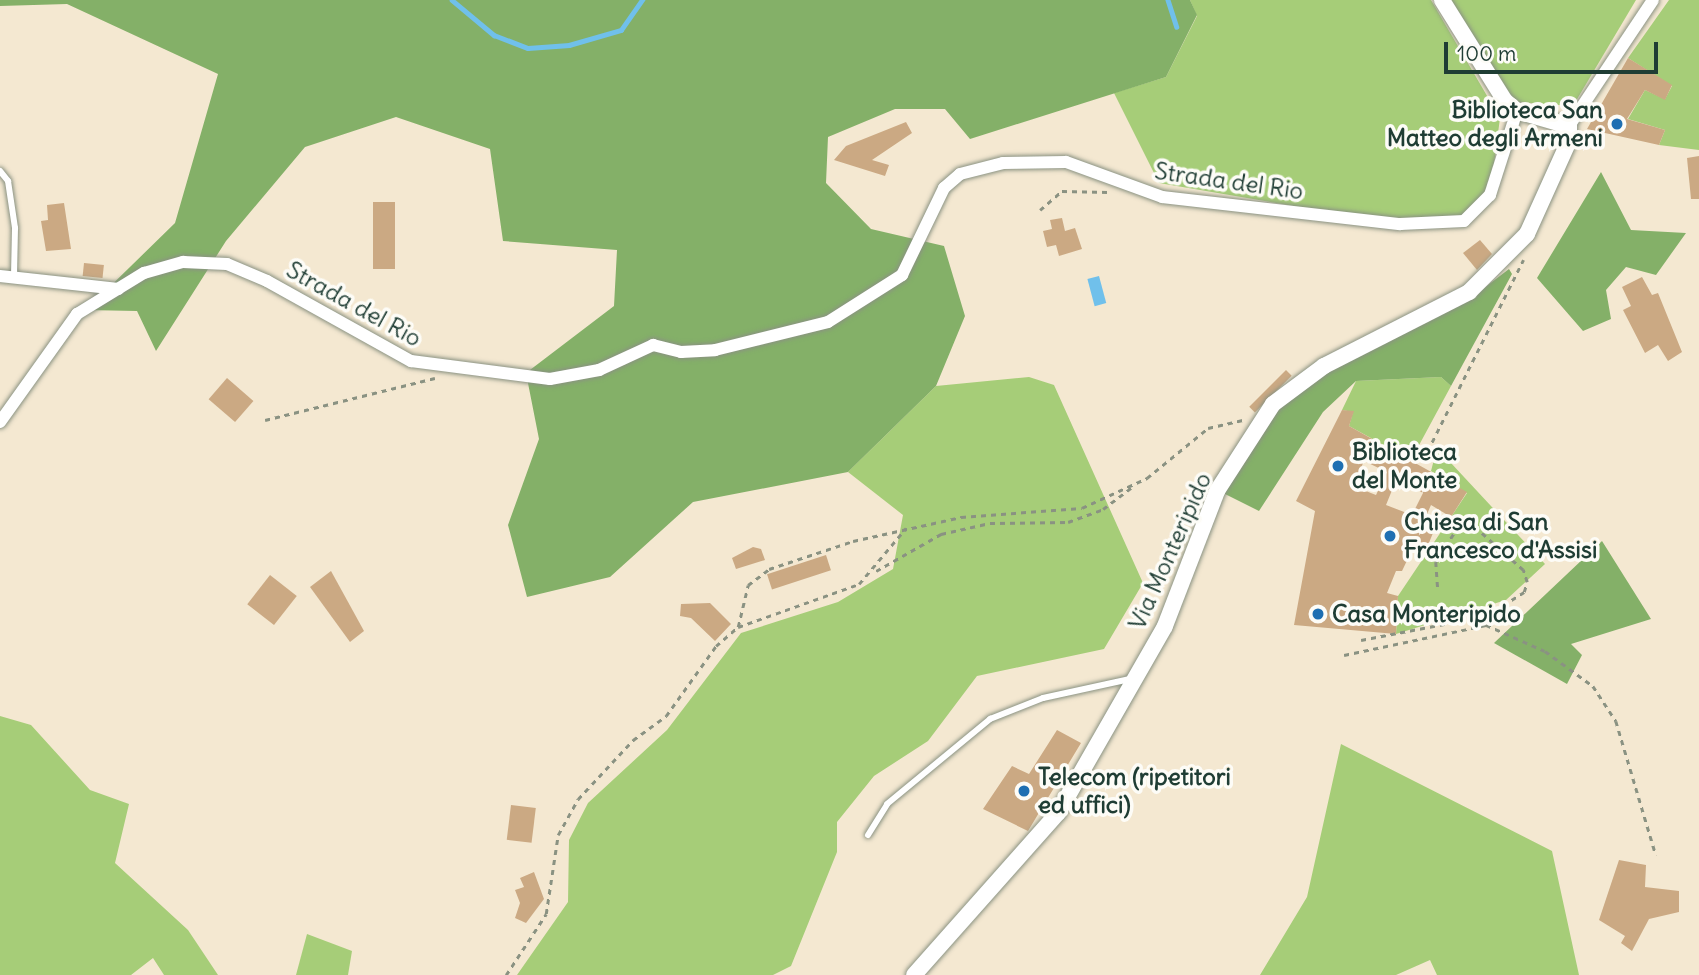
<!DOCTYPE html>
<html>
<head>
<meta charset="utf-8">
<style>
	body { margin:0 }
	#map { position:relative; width:1699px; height:975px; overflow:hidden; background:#f4e8d1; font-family:Delius,sans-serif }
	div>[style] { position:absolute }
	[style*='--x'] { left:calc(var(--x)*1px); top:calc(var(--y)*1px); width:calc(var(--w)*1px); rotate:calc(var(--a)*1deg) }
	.green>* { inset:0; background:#a6cd78 }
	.forest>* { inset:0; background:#84b068 }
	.water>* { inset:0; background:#70c0eb; transform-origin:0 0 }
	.stream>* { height:4.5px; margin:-2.25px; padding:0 2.25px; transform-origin:2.25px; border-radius:2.25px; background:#70c0eb }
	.building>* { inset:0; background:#cba983; transform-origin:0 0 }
	.path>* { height:2.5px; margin-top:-1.25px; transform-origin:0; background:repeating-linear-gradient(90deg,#8a9282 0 5px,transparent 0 10px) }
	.roads { filter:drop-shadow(0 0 2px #8a9282) drop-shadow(0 0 2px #8a9282) }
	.service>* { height:6px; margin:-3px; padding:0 3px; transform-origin:3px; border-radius:3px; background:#fff }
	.minor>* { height:12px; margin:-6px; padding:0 6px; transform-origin:6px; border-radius:6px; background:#fff }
	.tertiary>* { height:16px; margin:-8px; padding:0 8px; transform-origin:8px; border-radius:8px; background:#fff }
	.dots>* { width:19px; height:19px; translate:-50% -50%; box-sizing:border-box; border:4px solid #fdfcf7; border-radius:50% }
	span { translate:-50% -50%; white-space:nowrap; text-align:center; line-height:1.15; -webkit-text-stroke:7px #fdfcf7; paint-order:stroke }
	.poi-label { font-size:24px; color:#1f3d34; font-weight:700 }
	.right { translate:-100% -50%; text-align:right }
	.left { translate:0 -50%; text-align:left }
	.street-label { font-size:24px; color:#1f3d34 }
	.scale { position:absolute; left:1444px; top:42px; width:214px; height:32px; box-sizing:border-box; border:4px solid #1f3d34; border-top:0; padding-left:9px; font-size:21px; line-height:24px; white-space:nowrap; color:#1f3d34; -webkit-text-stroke:5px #fdfcf7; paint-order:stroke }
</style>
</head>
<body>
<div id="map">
	<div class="green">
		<div style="clip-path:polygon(1190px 0,1431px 0,1500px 118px,1490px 195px,1464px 221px,1400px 224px,1159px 183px,1114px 93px,1166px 77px,1197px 16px)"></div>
		<div style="clip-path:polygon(1442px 0,1636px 0,1573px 106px,1505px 101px)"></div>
		<div style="clip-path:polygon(1669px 0,1699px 0,1699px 150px,1659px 145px,1665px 130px,1628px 119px,1645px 90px,1665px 99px,1672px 86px,1628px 58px)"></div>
		<div style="clip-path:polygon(1029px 377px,1054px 385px,1143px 583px,1104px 649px,977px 676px,928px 741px,874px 776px,837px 822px,837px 852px,791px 966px,773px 975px,517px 975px,568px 902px,569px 840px,588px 803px,667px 730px,741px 633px,838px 602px,893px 569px,903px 515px,848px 472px,936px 386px)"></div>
		<div style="clip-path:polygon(1441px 377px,1451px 386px,1411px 460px,1349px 426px,1353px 412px,1342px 410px,1356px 381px)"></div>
		<div style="clip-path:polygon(1437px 448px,1545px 564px,1506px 600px,1396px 634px,1398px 596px,1467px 493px,1431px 471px)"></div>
		<div style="clip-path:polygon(0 716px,31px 725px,90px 790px,129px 804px,115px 863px,188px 930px,218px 975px,164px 975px,153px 958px,131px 975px,0 975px)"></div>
		<div style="clip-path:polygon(1341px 744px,1552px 851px,1579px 975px,1437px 975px,1430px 960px,1396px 975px,1260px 975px,1307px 897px)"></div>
		<div style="clip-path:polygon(307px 934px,352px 951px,348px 975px,296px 975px)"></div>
	</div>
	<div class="forest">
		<div style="clip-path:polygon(0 0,1190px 0,1197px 15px,1166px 77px,970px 139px,945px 109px,895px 109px,828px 137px,826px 183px,871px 229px,944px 246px,965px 316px,936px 386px,848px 472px,693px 502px,610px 577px,527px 597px,508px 525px,539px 439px,526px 373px,614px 306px,617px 250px,503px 241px,490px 149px,396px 117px,305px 147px,226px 241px,156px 351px,137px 311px,86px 310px,175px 223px,218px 74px,67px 4px,0 6px)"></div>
		<div style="clip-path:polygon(1601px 172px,1631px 230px,1686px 233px,1656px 275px,1626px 267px,1606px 290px,1611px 319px,1583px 331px,1537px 278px)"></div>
		<div style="clip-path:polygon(1509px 269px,1512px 274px,1451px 386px,1441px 377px,1356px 381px,1323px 412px,1259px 511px,1221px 492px,1288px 393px,1471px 298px)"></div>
		<div style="clip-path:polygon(1602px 541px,1651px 619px,1571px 644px,1582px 655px,1567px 684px,1494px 643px)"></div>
	</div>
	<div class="water">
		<div style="left:1099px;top:276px;width:28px;height:12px;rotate:75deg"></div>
	</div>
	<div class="stream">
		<div style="--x:452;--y:0;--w:55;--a:39.8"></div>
		<div style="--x:494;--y:35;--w:36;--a:21"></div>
		<div style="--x:528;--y:48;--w:41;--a:-4.2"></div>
		<div style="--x:569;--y:45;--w:54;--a:-16.1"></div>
		<div style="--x:621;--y:30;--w:37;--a:-55"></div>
		<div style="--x:1168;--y:0;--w:28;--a:72"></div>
	</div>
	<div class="building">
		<div style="clip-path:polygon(1628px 58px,1672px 85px,1665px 100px,1645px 90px,1627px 119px,1665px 130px,1659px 145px,1587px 129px)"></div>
		<div style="clip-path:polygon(906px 122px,912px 133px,872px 160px,889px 165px,885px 176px,834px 160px,846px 146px)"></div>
		<div style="clip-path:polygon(1699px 156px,1699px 199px,1691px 199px,1687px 158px)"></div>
		<div style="left:373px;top:202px;width:22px;height:67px"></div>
		<div style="clip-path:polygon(64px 203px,71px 249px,46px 251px,41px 221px,48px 220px,47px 205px)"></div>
		<div style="clip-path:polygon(1062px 218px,1065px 231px,1075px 228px,1082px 249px,1059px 256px,1056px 245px,1047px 247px,1043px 231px,1052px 229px,1050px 220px)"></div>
		<div style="clip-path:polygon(1480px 240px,1492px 254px,1477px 270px,1463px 253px)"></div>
		<div style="left:84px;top:263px;width:20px;height:13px;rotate:6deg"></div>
		<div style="clip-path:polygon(1642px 277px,1652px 295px,1658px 293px,1682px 352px,1668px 361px,1658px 345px,1645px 353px,1623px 310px,1631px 306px,1622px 287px)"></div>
		<div style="left:1286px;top:370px;width:8px;height:52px;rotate:45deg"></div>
		<div style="left:227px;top:378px;width:35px;height:28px;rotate:41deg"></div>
		<div style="clip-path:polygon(evenodd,1342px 410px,1354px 411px,1349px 426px,1467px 492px,1451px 517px,1431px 505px,1421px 528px,1433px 533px,1426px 550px,1414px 546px,1402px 571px,1396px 571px,1387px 593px,1398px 596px,1396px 634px,1294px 625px,1315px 511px,1296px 501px,1342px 410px,1364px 461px,1387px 472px,1376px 495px,1353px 486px,1364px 461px,1342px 410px,1397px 478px,1423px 493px,1412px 515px,1386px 505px,1397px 478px)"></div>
		<div style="clip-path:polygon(753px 547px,761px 549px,765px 560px,736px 569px,732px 558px)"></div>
		<div style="left:826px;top:555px;width:16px;height:62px;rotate:72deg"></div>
		<div style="clip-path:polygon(331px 571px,364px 631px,350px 642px,310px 587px)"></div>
		<div style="left:270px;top:575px;width:34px;height:37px;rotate:38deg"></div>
		<div style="clip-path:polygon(710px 603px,731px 624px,715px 641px,691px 618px,680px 616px,681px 604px)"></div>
		<div style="clip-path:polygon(1057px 730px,1081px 743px,1028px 831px,983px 809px,1012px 766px,1029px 774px)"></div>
		<div style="left:511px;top:805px;width:25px;height:35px;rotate:7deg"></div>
		<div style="clip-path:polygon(1619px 860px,1646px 865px,1645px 887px,1679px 891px,1679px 912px,1649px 919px,1632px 951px,1621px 943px,1625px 936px,1599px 920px)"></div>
		<div style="clip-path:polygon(534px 872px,544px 899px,526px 923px,515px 918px,520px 903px,515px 890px,524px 887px,520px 878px)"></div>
	</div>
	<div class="path">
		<div style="--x:1040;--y:210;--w:29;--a:-41"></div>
		<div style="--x:1062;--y:191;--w:46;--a:1.2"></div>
		<div style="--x:265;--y:420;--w:175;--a:-13.9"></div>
		<div style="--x:1423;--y:460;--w:224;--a:-63.4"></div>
		<div style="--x:876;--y:571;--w:75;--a:-29.6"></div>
		<div style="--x:941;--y:534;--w:50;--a:-12.7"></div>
		<div style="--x:990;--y:523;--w:78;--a:-0.7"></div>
		<div style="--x:1068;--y:522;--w:37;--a:-20"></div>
		<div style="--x:1103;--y:509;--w:35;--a:-37"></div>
		<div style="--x:738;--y:627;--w:43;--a:-76.6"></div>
		<div style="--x:748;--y:585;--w:26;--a:-37"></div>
		<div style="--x:769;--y:569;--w:89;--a:-18.4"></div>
		<div style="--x:853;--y:541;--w:111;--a:-12.5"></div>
		<div style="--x:961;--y:517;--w:121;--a:-4.3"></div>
		<div style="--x:1082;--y:508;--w:72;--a:-24.8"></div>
		<div style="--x:1147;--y:478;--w:79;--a:-39.3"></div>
		<div style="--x:1208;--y:428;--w:39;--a:-13"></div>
		<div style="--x:1361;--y:640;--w:127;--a:-10.9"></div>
		<div style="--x:1486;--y:616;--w:45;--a:-32.3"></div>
		<div style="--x:1524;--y:592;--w:10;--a:-73"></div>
		<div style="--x:1527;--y:582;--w:13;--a:-108"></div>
		<div style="--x:1523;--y:570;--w:71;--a:-138.4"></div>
		<div style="--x:1470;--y:523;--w:11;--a:165"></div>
		<div style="--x:1459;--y:526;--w:43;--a:122.6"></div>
		<div style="--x:1436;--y:562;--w:28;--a:86"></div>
		<div style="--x:1344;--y:655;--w:145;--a:-11.9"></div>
		<div style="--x:1486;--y:625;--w:64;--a:23.8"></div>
		<div style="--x:1545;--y:651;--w:59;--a:36.1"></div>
		<div style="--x:1593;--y:686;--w:42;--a:56.7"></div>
		<div style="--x:1616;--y:721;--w:140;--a:73.4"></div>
		<div style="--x:506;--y:975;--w:73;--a:-56.7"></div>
		<div style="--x:546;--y:914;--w:80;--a:-81.4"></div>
		<div style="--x:558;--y:835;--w:41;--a:-60.9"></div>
		<div style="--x:578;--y:799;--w:81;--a:-47"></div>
		<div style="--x:633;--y:740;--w:41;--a:-36"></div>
		<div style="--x:666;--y:716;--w:86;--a:-54.5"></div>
		<div style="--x:716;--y:646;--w:29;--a:-41"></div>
		<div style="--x:738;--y:627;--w:128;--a:-19.6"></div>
		<div style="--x:859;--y:584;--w:73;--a:-50"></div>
	</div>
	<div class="roads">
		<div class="service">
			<div style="--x:0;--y:171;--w:13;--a:51"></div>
			<div style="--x:8;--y:181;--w:48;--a:81.5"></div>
			<div style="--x:15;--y:228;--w:49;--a:91.2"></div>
			<div style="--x:868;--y:835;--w:36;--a:-58"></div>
			<div style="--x:887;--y:804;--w:134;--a:-39.5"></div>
			<div style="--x:990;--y:719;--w:57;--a:-21.6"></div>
			<div style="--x:1043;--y:698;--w:89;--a:-12.3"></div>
		</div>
		<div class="minor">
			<div style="--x:1569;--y:126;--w:151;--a:-56.3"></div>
			<div style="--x:0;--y:276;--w:119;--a:6.3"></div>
			<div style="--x:0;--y:422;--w:133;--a:-54.5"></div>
			<div style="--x:77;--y:314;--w:79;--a:-31.5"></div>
			<div style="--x:144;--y:273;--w:41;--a:-15.8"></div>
			<div style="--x:183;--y:262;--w:44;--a:2.6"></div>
			<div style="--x:227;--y:264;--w:43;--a:23"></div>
			<div style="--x:267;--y:281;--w:165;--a:29.1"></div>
			<div style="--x:411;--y:361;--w:140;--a:7.4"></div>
			<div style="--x:550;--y:379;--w:50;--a:-10.4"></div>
			<div style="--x:599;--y:370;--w:60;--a:-24.8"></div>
			<div style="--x:653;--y:345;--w:29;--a:14"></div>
			<div style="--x:681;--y:352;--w:34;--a:-3"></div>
			<div style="--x:715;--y:350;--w:116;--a:-13.9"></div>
			<div style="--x:828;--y:322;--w:88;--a:-32.4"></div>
			<div style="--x:902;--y:275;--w:97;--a:-64.2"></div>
			<div style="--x:944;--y:188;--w:21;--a:-41"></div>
			<div style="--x:960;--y:174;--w:44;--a:-14.3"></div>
			<div style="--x:1003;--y:163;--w:63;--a:-0.9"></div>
			<div style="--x:1066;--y:162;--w:102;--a:20"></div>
			<div style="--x:1162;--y:197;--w:240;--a:6.5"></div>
			<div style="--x:1400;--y:224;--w:64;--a:-2.7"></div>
			<div style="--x:1464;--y:221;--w:37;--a:-45"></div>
			<div style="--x:1490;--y:195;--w:88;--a:-72.2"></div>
		</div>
		<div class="tertiary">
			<div style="--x:914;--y:975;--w:217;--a:-48.4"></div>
			<div style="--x:1058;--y:813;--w:215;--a:-60.2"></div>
			<div style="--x:1165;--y:626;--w:145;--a:-68.9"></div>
			<div style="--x:1217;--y:491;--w:103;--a:-57.2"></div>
			<div style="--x:1273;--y:404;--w:64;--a:-36.7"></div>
			<div style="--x:1324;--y:366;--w:163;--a:-27"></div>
			<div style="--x:1469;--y:292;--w:82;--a:-45"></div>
			<div style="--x:1527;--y:234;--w:102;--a:-65.7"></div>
			<div style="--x:1569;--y:141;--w:15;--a:-90"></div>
			<div style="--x:1569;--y:126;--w:54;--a:-163.9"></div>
			<div style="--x:1517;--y:111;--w:16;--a:-140"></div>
			<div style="--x:1505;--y:101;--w:119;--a:-122"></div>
		</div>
	</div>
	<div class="dots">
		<div style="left:1617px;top:124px;background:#1f6fb2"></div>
		<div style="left:1338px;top:466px;background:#1f6fb2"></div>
		<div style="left:1390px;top:536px;background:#1f6fb2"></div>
		<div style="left:1318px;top:614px;background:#1f6fb2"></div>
		<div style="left:1024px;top:791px;background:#1f6fb2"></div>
	</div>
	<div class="poi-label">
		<span class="right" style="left:1603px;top:124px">Biblioteca San<br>Matteo degli Armeni</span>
		<span class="left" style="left:1352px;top:466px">Biblioteca<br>del Monte</span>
		<span class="left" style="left:1404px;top:536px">Chiesa di San<br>Francesco d'Assisi</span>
		<span class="left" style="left:1332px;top:614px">Casa Monteripido</span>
		<span class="left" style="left:1038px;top:791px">Telecom (ripetitori<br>ed uffici)</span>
	</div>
	<div class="street-label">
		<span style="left:1229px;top:181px;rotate:8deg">Strada del Rio</span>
		<span style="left:354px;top:304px;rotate:29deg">Strada del Rio</span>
		<span style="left:1170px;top:551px;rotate:-66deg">Via Monteripido</span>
	</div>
	<div class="scale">100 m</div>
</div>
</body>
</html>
